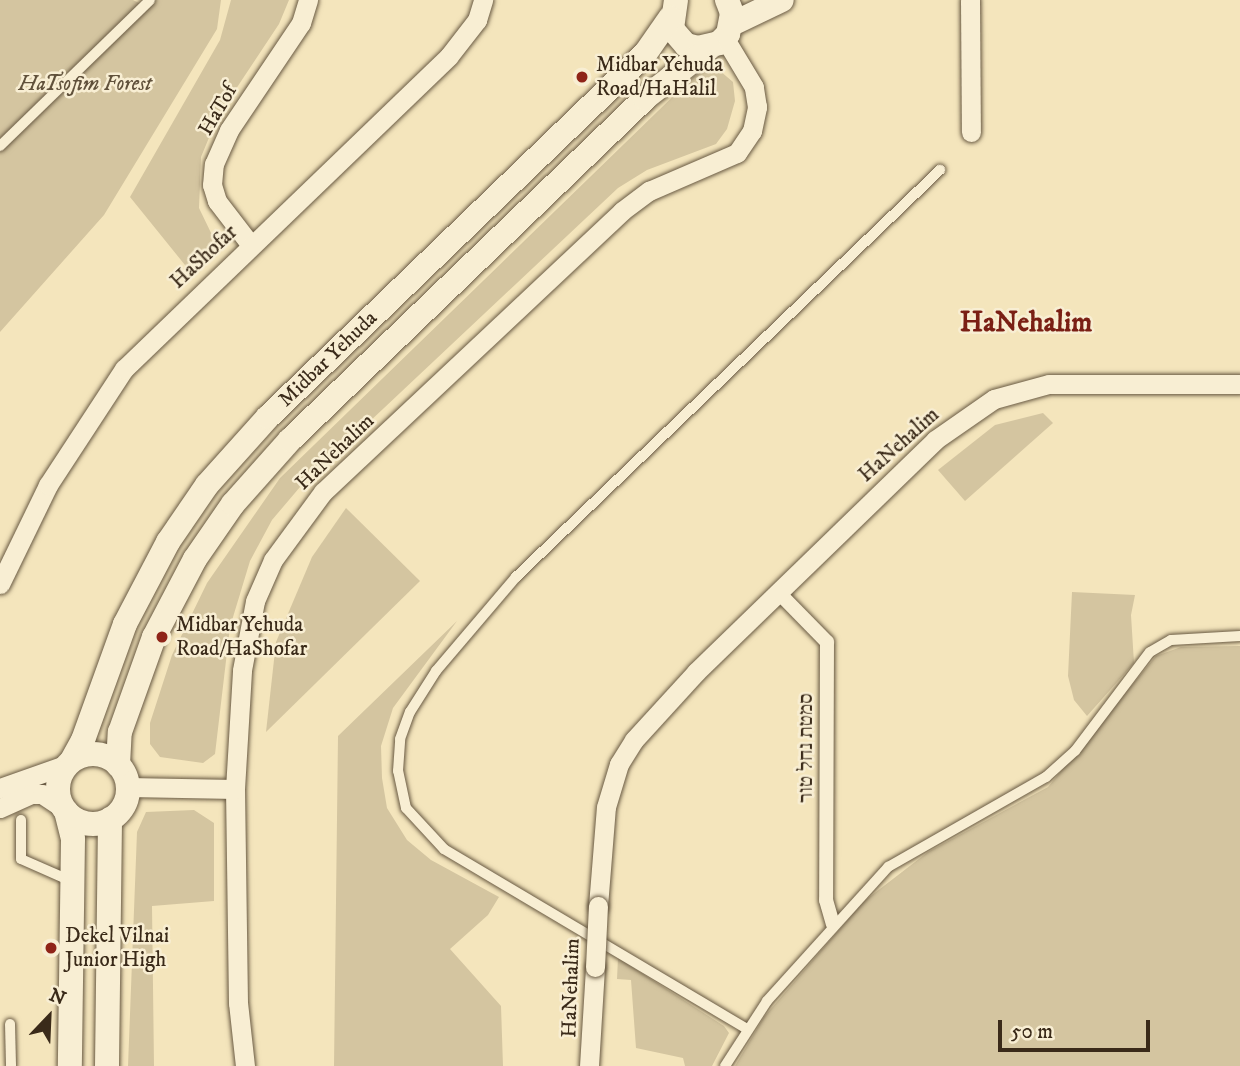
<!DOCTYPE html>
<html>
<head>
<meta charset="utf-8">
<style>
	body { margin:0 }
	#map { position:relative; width:1240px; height:1066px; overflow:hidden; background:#f4e5bc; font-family:"IM FELL DW Pica","Frank Ruhl Libre",serif }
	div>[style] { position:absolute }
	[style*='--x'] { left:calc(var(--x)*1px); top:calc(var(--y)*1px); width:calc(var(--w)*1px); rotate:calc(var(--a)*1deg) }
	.green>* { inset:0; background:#d4c5a0 }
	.roads { filter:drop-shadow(0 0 2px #685942) drop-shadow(0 0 2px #685942) }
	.service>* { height:10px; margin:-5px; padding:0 5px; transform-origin:5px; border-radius:5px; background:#f8eed3 }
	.pedestrian>* { height:14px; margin:-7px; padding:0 7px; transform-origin:7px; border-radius:7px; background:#f8eed3 }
	.minor>* { height:19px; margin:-9.5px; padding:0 9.5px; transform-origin:9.5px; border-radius:9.5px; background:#f8eed3 }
	.tertiary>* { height:24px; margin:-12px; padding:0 12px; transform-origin:12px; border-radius:12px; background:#f8eed3 }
	.tertiary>.ring { margin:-12px; padding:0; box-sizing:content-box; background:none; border:24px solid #f8eed3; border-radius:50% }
	.bridges { filter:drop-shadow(0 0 2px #685942) drop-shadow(0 0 2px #685942) }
	.minor-bridge>* { height:19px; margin:-9.5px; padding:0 9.5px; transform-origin:9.5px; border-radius:9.5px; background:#f8eed3 }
	.dots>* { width:19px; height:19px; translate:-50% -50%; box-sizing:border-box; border:4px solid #f8eed3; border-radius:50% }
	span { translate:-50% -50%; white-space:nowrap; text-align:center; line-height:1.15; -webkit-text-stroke:5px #f8eed3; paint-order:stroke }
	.poi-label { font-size:21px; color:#3a2a19 }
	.left { translate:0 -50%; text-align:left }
	.park-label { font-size:21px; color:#60513b; font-style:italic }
	.street-label { font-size:21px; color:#3a2a19 }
	.district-label { font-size:28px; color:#7a1f14; font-weight:700 }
	.north { position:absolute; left:14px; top:982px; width:70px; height:70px; -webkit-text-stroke:5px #f8eed3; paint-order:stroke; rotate:23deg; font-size:19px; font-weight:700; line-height:28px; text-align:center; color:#3a2a19 }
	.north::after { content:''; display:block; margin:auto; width:24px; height:32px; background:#3a2a19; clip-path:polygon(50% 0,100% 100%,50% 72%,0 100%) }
	.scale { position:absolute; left:998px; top:1020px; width:152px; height:32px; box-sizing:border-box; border:4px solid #3a2a19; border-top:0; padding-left:9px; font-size:21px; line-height:24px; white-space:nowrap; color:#3a2a19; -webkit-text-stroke:5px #f8eed3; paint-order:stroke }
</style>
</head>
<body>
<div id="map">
	<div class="green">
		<div style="clip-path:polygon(0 0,133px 0,145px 6px,152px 0,221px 0,217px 29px,104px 215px,0 332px)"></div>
		<div style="clip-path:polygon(231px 0,289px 0,279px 24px,218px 116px,201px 157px,199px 208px,213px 237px,210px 253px,189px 270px,130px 197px,220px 40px)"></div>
		<div style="clip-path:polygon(713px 65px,733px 82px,735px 101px,727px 129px,716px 144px,647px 170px,618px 188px,300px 487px,272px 520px,250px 561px,230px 627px,215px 754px,203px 763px,160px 757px,150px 744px,150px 723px,172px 655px,207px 583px,280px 478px,693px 77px)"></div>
		<div style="clip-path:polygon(1043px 413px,1053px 423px,965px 501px,938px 470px,995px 425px)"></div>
		<div style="clip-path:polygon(346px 508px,420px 581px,266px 732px,276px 642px,312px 557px)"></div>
		<div style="clip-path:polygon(1072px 592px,1135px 595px,1131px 615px,1134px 663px,1087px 716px,1074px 700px,1068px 676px)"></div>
		<div style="clip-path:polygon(457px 621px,393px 708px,381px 746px,382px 778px,387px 808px,407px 840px,431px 860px,499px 897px,488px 915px,450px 949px,501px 1006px,503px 1066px,334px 1066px,338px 736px)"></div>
		<div style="clip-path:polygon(1240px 646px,1240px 1066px,735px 1066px,764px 1017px,863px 902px,928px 852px,1048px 787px,1156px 656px,1181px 647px)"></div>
		<div style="clip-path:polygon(194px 810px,214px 823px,214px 901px,152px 906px,154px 1066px,128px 1066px,137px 832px,146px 812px)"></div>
		<div style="clip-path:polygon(618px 958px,724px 1026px,729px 1033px,712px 1066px,685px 1066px,683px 1058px,636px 1048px,631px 980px,617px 979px)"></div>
	</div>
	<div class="roads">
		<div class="service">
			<div style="--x:0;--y:146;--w:209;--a:-44.2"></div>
			<div style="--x:21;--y:820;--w:39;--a:90"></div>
			<div style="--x:21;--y:859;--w:55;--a:23.7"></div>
			<div style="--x:10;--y:1024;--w:42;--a:88.6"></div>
			<div style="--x:747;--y:1029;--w:352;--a:-149.3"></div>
			<div style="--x:444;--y:849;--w:56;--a:-132.8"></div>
			<div style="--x:406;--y:808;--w:38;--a:-102"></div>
			<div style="--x:398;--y:771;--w:32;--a:-86"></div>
			<div style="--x:400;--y:739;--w:29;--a:-70"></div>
			<div style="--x:410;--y:712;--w:49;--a:-57.6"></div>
			<div style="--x:436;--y:671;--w:123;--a:-49.6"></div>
			<div style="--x:516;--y:577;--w:588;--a:-43.83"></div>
			<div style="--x:725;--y:1066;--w:77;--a:-57.1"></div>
			<div style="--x:767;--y:1001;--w:181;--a:-47.9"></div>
			<div style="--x:888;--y:867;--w:182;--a:-29.7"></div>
			<div style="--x:1046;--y:777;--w:39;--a:-42"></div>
			<div style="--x:1075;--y:751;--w:124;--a:-52.9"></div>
			<div style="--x:1150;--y:652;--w:24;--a:-30"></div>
			<div style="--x:1171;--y:640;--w:69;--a:-3.3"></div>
		</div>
		<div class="pedestrian">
			<div style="--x:778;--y:592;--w:70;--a:45.6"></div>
			<div style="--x:827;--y:642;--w:258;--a:90.2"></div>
			<div style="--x:826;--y:900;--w:25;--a:74"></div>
		</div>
		<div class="minor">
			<div style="--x:970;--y:0;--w:132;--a:89.6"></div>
			<div style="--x:250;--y:244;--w:54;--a:-127.5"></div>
			<div style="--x:217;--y:201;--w:17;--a:-107"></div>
			<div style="--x:212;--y:185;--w:21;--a:-85"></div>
			<div style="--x:214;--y:164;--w:37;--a:-66"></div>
			<div style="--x:229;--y:130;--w:129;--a:-56.1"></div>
			<div style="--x:301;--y:23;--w:24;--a:-73"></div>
			<div style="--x:0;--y:584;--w:110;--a:-64.1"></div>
			<div style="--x:48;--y:485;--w:139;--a:-56.8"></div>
			<div style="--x:124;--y:369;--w:451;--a:-43.9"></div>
			<div style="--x:449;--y:56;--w:46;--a:-52.1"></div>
			<div style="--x:477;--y:20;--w:21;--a:-73"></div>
			<div style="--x:128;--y:787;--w:107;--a:1.1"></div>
			<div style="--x:0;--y:788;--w:72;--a:-19.4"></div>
			<div style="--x:0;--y:808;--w:34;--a:-24"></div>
			<div style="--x:31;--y:794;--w:11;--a:0"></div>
			<div style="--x:42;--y:794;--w:25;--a:34"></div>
			<div style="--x:598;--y:906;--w:99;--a:-85.4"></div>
			<div style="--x:606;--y:807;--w:45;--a:-73.2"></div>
			<div style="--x:619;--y:764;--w:28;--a:-58"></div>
			<div style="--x:634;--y:740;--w:92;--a:-47.6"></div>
			<div style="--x:696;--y:672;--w:333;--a:-44.1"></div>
			<div style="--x:935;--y:440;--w:72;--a:-34.8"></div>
			<div style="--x:994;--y:399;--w:57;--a:-15.3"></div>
			<div style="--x:1049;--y:384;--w:191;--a:0"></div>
			<div style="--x:245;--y:1066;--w:63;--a:-96.3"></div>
			<div style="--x:238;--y:1003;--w:214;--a:-90.8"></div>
			<div style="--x:235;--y:789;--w:119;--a:-86.6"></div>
			<div style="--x:242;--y:670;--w:70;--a:-79.3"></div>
			<div style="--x:255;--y:601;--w:45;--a:-66.3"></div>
			<div style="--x:273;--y:560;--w:84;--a:-53.7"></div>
			<div style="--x:323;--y:492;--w:410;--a:-43.2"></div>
			<div style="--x:622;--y:211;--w:34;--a:-37"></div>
			<div style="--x:649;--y:191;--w:96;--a:-23.4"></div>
			<div style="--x:737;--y:153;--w:27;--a:-56"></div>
			<div style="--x:752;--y:131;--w:25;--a:-78"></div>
			<div style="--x:757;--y:107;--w:20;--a:-99"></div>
			<div style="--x:754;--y:87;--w:58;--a:-121"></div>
			<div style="--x:589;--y:1066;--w:99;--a:-86.5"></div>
		</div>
		<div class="tertiary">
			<div style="--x:676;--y:0;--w:29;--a:98"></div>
			<div style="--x:672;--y:29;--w:21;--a:49"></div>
			<div style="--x:686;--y:45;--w:12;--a:14"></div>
			<div style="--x:698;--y:48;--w:22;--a:-13"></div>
			<div style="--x:719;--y:43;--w:13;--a:-45"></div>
			<div style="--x:728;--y:34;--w:21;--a:-79"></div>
			<div style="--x:732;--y:13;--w:14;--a:-111"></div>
			<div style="--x:732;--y:24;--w:55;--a:-25.6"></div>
			<div class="ring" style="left:58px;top:754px;width:46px;height:46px"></div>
			<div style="--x:72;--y:760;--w:23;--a:-61"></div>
			<div style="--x:83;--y:740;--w:123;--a:-70.1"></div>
			<div style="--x:125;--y:624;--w:93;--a:-62.3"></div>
			<div style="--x:168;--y:542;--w:69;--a:-55.6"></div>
			<div style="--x:207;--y:485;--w:91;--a:-48.1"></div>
			<div style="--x:268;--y:417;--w:523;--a:-43.92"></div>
			<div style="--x:645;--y:54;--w:44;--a:-55.2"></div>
			<div style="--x:118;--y:765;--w:33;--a:-87"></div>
			<div style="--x:120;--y:732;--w:101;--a:-70.3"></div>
			<div style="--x:154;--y:637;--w:88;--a:-62.3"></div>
			<div style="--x:195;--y:559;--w:67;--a:-55.4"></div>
			<div style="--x:233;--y:504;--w:86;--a:-48.3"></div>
			<div style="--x:290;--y:440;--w:493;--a:-43.9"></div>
			<div style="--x:645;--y:98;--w:81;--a:-38"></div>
			<div style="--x:66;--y:811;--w:29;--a:76"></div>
			<div style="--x:73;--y:839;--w:227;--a:90.8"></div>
			<div style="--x:107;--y:1066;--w:247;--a:-89.3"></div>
		</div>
	</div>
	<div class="bridges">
		<div class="minor-bridge">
			<div style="--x:595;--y:967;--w:61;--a:-87.2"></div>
		</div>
	</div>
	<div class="dots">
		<div style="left:582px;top:77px;background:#8f2418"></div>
		<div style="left:162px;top:637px;background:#8f2418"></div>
		<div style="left:51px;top:948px;background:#8f2418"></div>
	</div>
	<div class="poi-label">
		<span class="left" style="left:596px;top:77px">Midbar Yehuda<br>Road/HaHalil</span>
		<span class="left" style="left:176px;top:637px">Midbar Yehuda<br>Road/HaShofar</span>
		<span class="left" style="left:65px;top:948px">Dekel Vilnai<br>Junior High</span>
	</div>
	<div class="park-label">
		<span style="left:85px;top:84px">HaTsofim Forest</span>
	</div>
	<div class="street-label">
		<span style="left:218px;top:110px;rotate:-60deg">HaTof</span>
		<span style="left:204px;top:257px;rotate:-43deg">HaShofar</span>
		<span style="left:328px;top:359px;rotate:-44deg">Midbar Yehuda</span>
		<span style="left:899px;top:445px;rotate:-42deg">HaNehalim</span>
		<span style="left:335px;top:452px;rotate:-44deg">HaNehalim</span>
		<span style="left:806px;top:748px;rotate:-90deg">סמטת נחל טור</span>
		<span style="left:571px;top:988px;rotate:-88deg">HaNehalim</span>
	</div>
	<div class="district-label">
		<span style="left:1026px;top:323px">HaNehalim</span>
	</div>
	<div class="north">N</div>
	<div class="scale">50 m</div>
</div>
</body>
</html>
